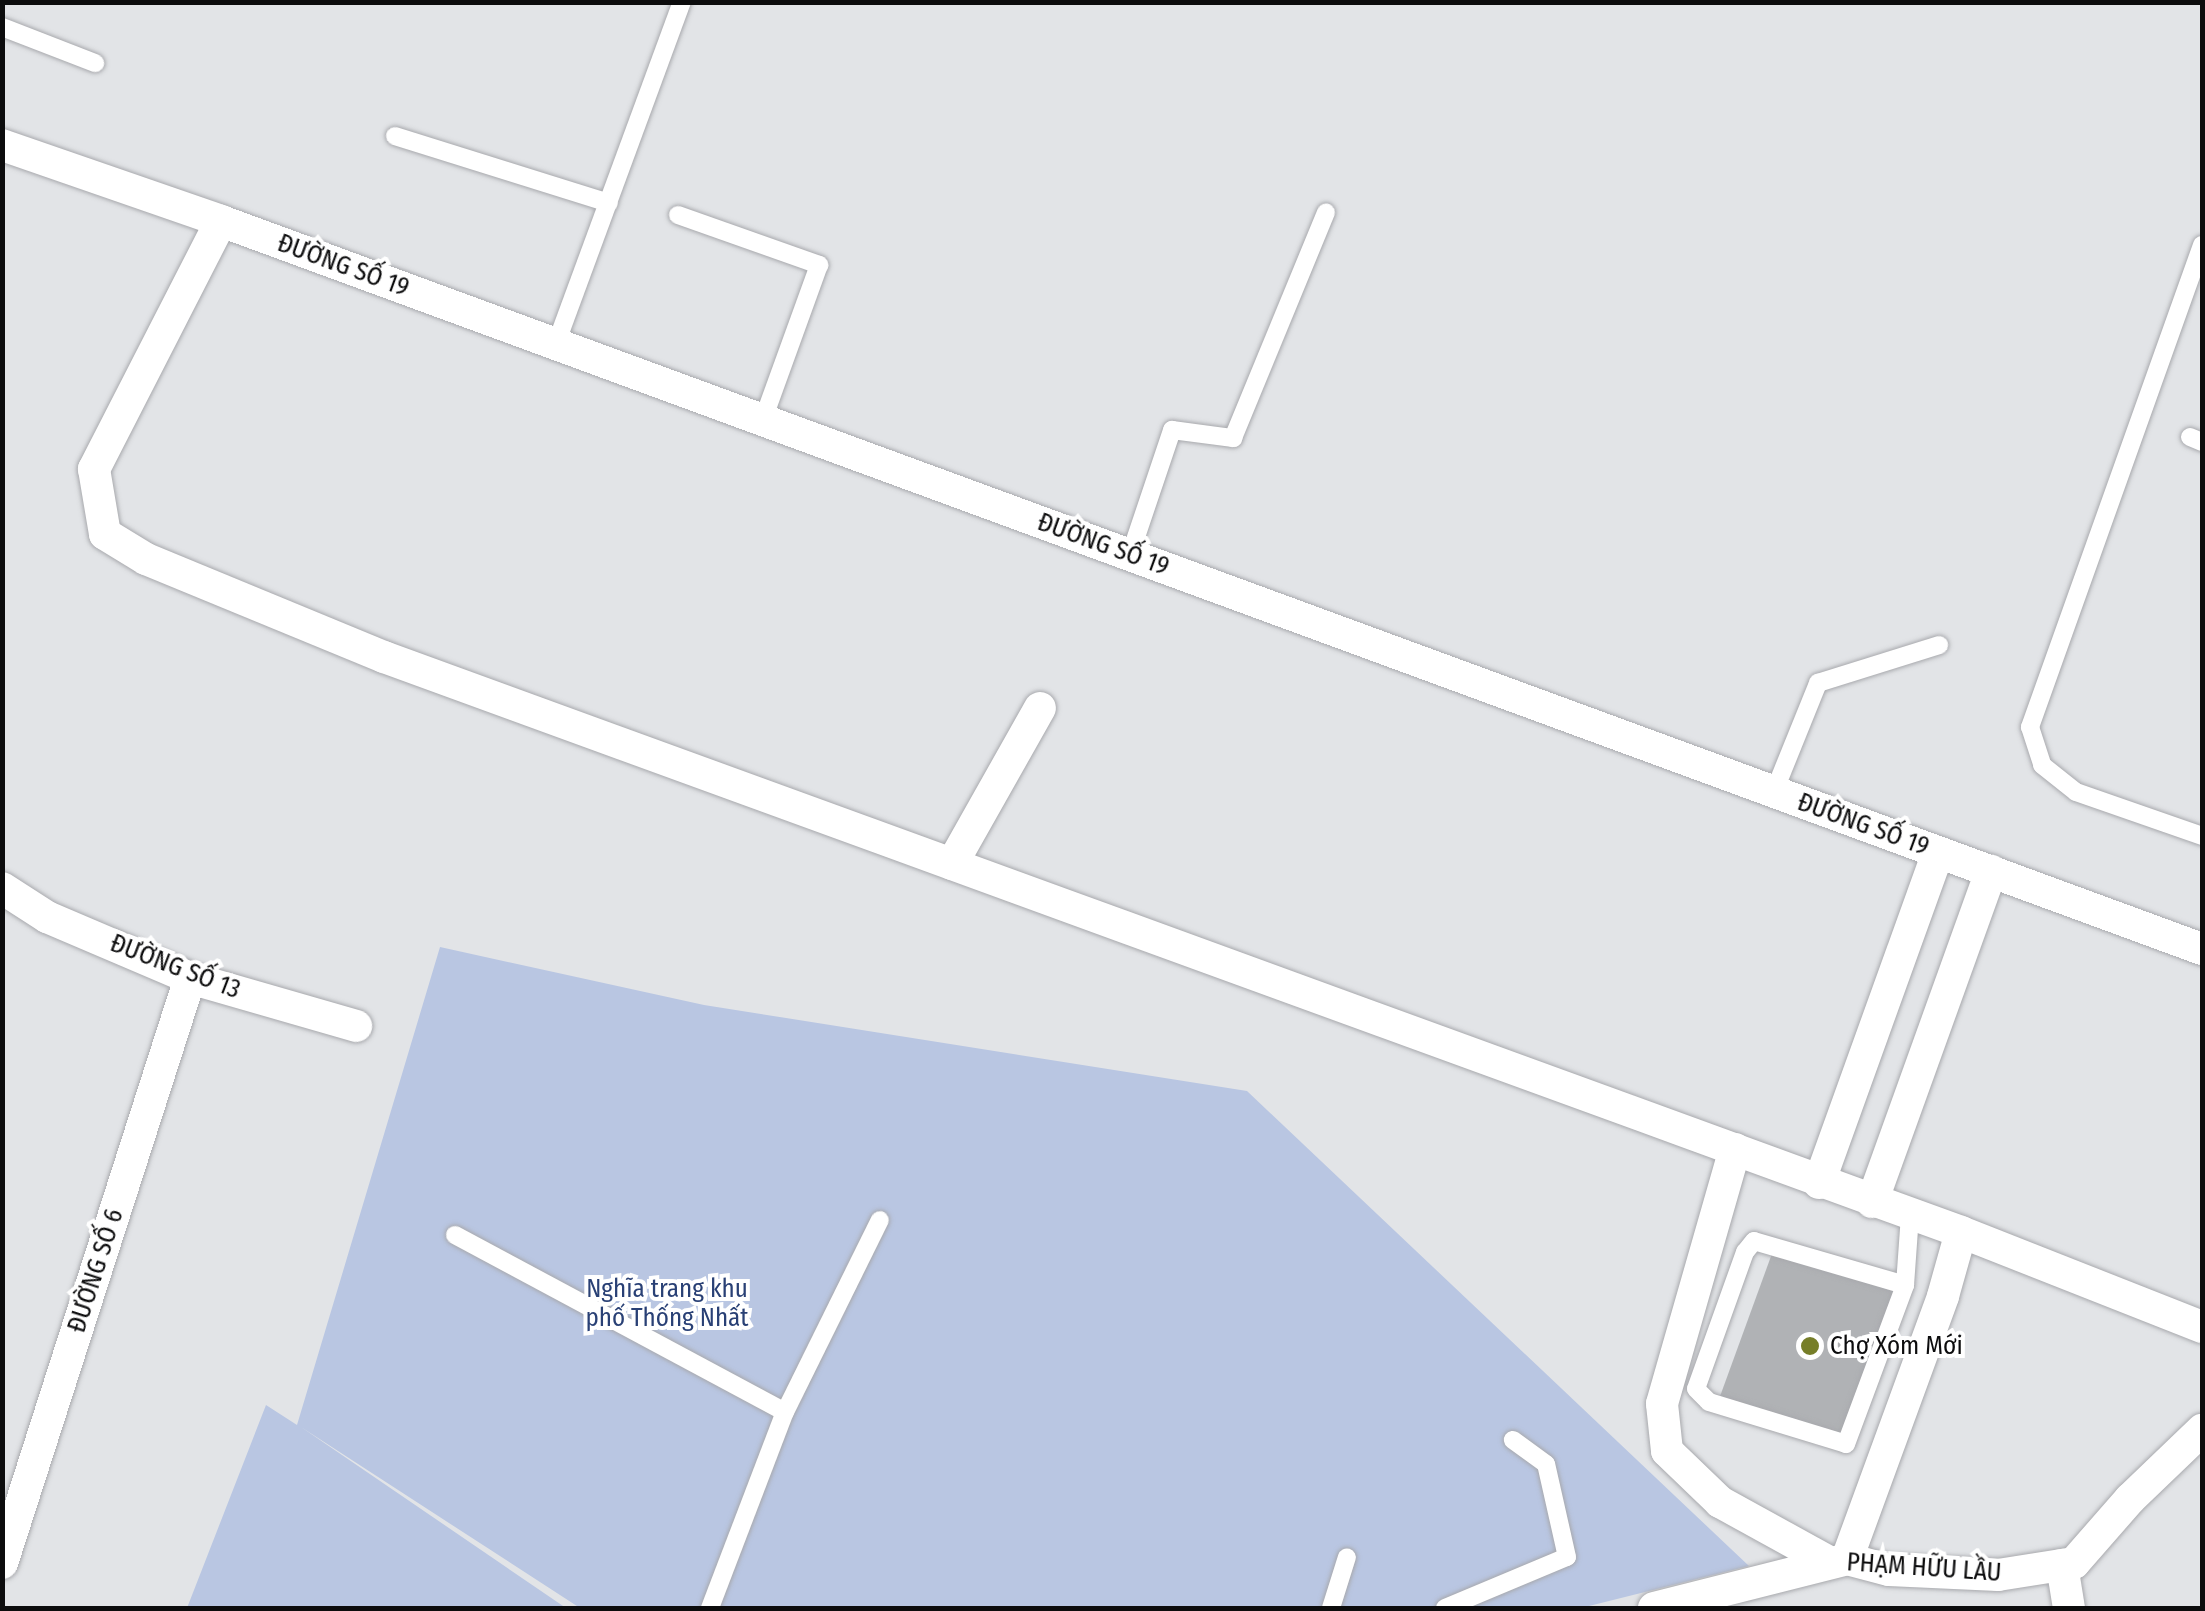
<!DOCTYPE html>
<html>
<head>
<meta charset="utf-8">
<style>
	body { margin:0 }
	#map { position:relative; width:2205px; height:1611px; overflow:hidden; background:#e2e4e7; font-family:"Fira Sans Condensed",sans-serif }
	div>[style] { position:absolute }
	[style*='--x'] { left:calc(var(--x)*1px); top:calc(var(--y)*1px); width:calc(var(--w)*1px); rotate:calc(var(--a)*1deg) }
	.green>* { inset:0; background:#b9c6e2 }
	.building>* { inset:0; background:#b0b2b5; transform-origin:0 0 }
	.roads { filter:drop-shadow(0 0 2px #a8a9ad) drop-shadow(0 0 2px #a8a9ad) }
	.lane>* { height:18px; margin:-9px; padding:0 9px; transform-origin:9px; border-radius:9px; background:#fff }
	.street>* { height:32px; margin:-16px; padding:0 16px; transform-origin:16px; border-radius:16px; background:#fff }
	.dots>* { width:28px; height:28px; translate:-50% -50%; box-sizing:border-box; border:5px solid #fff; border-radius:50% }
	span { translate:-50% -50%; white-space:nowrap; text-align:center; line-height:1.15; -webkit-text-stroke:8px #fff; paint-order:stroke }
	.street-label { font-size:25px; color:#0c0c0d }
	.park-label { font-size:25px; color:#294075 }
	.poi-label { font-size:25px; color:#0c0c0d }
	.left { translate:0 -50%; text-align:left }
	.frame { position:absolute; inset:0; border:5px solid #0c0c0d; pointer-events:none }
</style>
</head>
<body>
<div id="map">
	<div class="green">
		<div style="clip-path:polygon(440px 947px,704px 1005px,1247px 1091px,1749px 1566px,1581px 1608px,580px 1608px,301px 1427px,566px 1608px,187px 1608px,266px 1405px,297px 1425px)"></div>
	</div>
	<div class="building">
		<div style="left:1774px;top:1248px;width:135px;height:158px;rotate:20deg"></div>
	</div>
	<div class="roads">
		<div class="lane">
			<div style="--x:2;--y:27;--w:100;--a:21.2"></div>
			<div style="--x:395;--y:136;--w:224;--a:17.4"></div>
			<div style="--x:678;--y:215;--w:150;--a:19.5"></div>
			<div style="--x:819;--y:265;--w:165;--a:109.9"></div>
			<div style="--x:2202;--y:245;--w:512;--a:109.64"></div>
			<div style="--x:2030;--y:727;--w:40;--a:72"></div>
			<div style="--x:2042;--y:765;--w:43;--a:38.5"></div>
			<div style="--x:2076;--y:792;--w:133;--a:19.2"></div>
			<div style="--x:556;--y:344;--w:364;--a:-69.8"></div>
			<div style="--x:2190;--y:437;--w:13;--a:23"></div>
			<div style="--x:1130;--y:555;--w:132;--a:-71.4"></div>
			<div style="--x:1172;--y:430;--w:62;--a:7.5"></div>
			<div style="--x:1233;--y:438;--w:244;--a:-67.6"></div>
			<div style="--x:1774;--y:792;--w:118;--a:-68"></div>
			<div style="--x:1818;--y:683;--w:127;--a:-17.4"></div>
			<div style="--x:455;--y:1235;--w:374;--a:28.2"></div>
			<div style="--x:1905;--y:1285;--w:157;--a:-163.8"></div>
			<div style="--x:1754;--y:1241;--w:14;--a:129"></div>
			<div style="--x:1745;--y:1252;--w:145;--a:109.7"></div>
			<div style="--x:1696;--y:1389;--w:18;--a:45"></div>
			<div style="--x:1709;--y:1402;--w:143;--a:17"></div>
			<div style="--x:1846;--y:1444;--w:170;--a:-69.6"></div>
			<div style="--x:1905;--y:1285;--w:69;--a:-85.9"></div>
			<div style="--x:710;--y:1608;--w:210;--a:-69.1"></div>
			<div style="--x:785;--y:1412;--w:214;--a:-63.7"></div>
			<div style="--x:1331;--y:1608;--w:53;--a:-72.6"></div>
			<div style="--x:1445;--y:1608;--w:132;--a:-22.7"></div>
			<div style="--x:1567;--y:1557;--w:95;--a:-102.7"></div>
			<div style="--x:1546;--y:1464;--w:41;--a:-144"></div>
		</div>
		<div class="street">
			<div style="--x:2;--y:145;--w:232;--a:19.1"></div>
			<div style="--x:221;--y:221;--w:2111;--a:20.18"></div>
			<div style="--x:221;--y:221;--w:279;--a:117.1"></div>
			<div style="--x:94;--y:469;--w:66;--a:80.4"></div>
			<div style="--x:105;--y:534;--w:48;--a:31.4"></div>
			<div style="--x:146;--y:559;--w:257;--a:22.4"></div>
			<div style="--x:384;--y:657;--w:1679;--a:20.03"></div>
			<div style="--x:1961;--y:1232;--w:259;--a:21.5"></div>
			<div style="--x:952;--y:864;--w:179;--a:-60.6"></div>
			<div style="--x:2;--y:888;--w:54;--a:32.8"></div>
			<div style="--x:47;--y:917;--w:155;--a:23.1"></div>
			<div style="--x:190;--y:978;--w:173;--a:16.1"></div>
			<div style="--x:1735;--y:1149;--w:265;--a:106"></div>
			<div style="--x:1662;--y:1404;--w:47;--a:83.9"></div>
			<div style="--x:1667;--y:1451;--w:74;--a:43.9"></div>
			<div style="--x:1720;--y:1502;--w:124;--a:28.8"></div>
			<div style="--x:1819;--y:1183;--w:351;--a:-70.2"></div>
			<div style="--x:1872;--y:1202;--w:352;--a:-70.2"></div>
			<div style="--x:1847;--y:1559;--w:280;--a:-69.9"></div>
			<div style="--x:1943;--y:1296;--w:66;--a:-74.3"></div>
			<div style="--x:2;--y:1563;--w:614;--a:-72.18"></div>
			<div style="--x:2062;--y:1565;--w:44;--a:80.8"></div>
			<div style="--x:1654;--y:1608;--w:199;--a:-14.2"></div>
			<div style="--x:1847;--y:1559;--w:43;--a:14.7"></div>
			<div style="--x:1889;--y:1570;--w:109;--a:2.6"></div>
			<div style="--x:1998;--y:1575;--w:77;--a:-9"></div>
			<div style="--x:2074;--y:1563;--w:85;--a:-48.8"></div>
			<div style="--x:2130;--y:1499;--w:100;--a:-43.8"></div>
		</div>
	</div>
	<div class="dots">
		<div style="left:1810px;top:1346px;background:#767e29"></div>
	</div>
	<div class="street-label">
		<span style="left:343px;top:266px;rotate:20deg">ĐƯỜNG SỐ 19</span>
		<span style="left:1103px;top:545px;rotate:20deg">ĐƯỜNG SỐ 19</span>
		<span style="left:1863px;top:825px;rotate:20deg">ĐƯỜNG SỐ 19</span>
		<span style="left:175px;top:967px;rotate:21deg">ĐƯỜNG SỐ 13</span>
		<span style="left:96px;top:1271px;rotate:-72deg">ĐƯỜNG SỐ 6</span>
		<span style="left:1924px;top:1568px;rotate:4deg">PHẠM HỮU LẦU</span>
	</div>
	<div class="park-label">
		<span style="left:667px;top:1304px">Nghĩa trang khu<br>phố Thống Nhất</span>
	</div>
	<div class="poi-label">
		<span class="left" style="left:1830px;top:1346px">Chợ Xóm Mới</span>
	</div>
	<div class="frame"></div>
</div>
</body>
</html>
